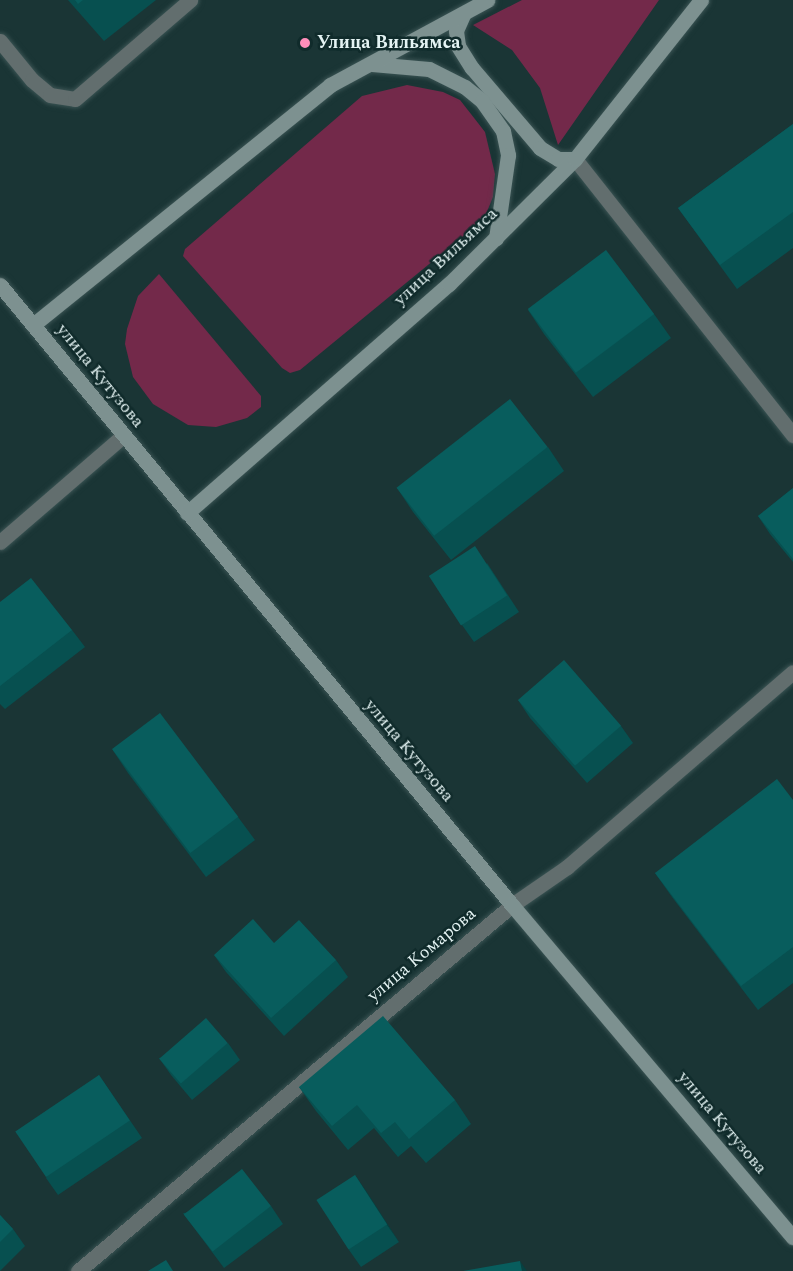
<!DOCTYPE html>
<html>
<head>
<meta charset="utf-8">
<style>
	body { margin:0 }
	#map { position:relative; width:793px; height:1271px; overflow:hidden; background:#1a3535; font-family:Spectral,serif }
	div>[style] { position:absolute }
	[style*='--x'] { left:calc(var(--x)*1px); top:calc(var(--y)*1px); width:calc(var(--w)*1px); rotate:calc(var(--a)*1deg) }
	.green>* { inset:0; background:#73294a }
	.roads { filter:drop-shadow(0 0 2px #3a5353) drop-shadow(0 0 2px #3a5353) }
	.lane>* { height:15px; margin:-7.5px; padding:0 7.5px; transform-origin:7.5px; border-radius:7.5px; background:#626e6e }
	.street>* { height:15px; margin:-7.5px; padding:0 7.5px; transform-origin:7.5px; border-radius:7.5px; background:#626e6e }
	.secondary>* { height:15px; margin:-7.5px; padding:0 7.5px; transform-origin:7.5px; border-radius:7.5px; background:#7d9190 }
	.wall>* { inset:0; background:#075050 }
	.shaded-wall>* { inset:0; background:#064141 }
	.building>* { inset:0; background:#085d5d; transform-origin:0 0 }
	.dots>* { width:16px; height:16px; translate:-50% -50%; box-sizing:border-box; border:3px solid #102b2b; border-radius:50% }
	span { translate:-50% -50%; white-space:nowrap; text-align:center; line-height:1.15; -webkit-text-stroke:5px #102b2b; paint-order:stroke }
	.poi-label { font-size:18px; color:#e4f3f3; font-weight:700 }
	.left { translate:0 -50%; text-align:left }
	.street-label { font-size:18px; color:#e4f3f3 }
</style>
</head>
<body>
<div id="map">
	<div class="green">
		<div style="clip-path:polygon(522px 0,659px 0,558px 145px,540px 88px,512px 50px,473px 25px)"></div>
		<div style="clip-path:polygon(407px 85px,443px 92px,460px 100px,485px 132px,495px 174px,493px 197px,484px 219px,300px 370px,290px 373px,282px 368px,183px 256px,185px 249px,362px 96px)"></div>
		<div style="clip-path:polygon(159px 274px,261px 396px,261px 407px,247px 418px,216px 427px,188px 425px,153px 404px,133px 377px,125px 344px,127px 329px,138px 296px)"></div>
	</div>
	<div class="roads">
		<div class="lane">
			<div style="--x:0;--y:41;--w:50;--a:50.6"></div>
			<div style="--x:32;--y:80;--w:23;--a:40"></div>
			<div style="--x:50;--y:95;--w:25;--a:9"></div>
			<div style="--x:75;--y:99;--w:152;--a:-40.7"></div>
		</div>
		<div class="street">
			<div style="--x:575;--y:159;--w:352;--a:51.7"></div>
			<div style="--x:0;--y:542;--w:162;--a:-40.8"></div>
			<div style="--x:78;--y:1271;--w:568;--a:-40.14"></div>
			<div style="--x:512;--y:905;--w:67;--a:-34.6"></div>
			<div style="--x:567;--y:867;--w:298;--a:-40.8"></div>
		</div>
		<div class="secondary">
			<div style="--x:463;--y:15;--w:17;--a:114"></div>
			<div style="--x:456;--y:31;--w:15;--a:82"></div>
			<div style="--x:458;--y:46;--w:26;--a:58"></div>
			<div style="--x:472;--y:68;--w:105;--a:49.6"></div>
			<div style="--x:540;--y:148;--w:21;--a:31"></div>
			<div style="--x:558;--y:159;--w:17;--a:0"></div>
			<div style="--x:372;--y:64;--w:57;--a:5"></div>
			<div style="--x:429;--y:69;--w:40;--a:26.6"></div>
			<div style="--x:465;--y:87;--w:22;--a:39"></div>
			<div style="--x:482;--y:101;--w:37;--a:55"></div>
			<div style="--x:503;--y:131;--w:25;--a:78"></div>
			<div style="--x:508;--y:155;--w:84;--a:98.2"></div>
			<div style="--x:0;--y:285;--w:804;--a:50.45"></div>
			<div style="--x:512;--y:905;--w:435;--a:49.8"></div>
			<div style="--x:33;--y:325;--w:382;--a:-38.9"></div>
			<div style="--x:330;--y:85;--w:179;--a:-28.4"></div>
			<div style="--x:187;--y:513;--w:348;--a:-41.2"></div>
			<div style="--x:449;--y:284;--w:177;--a:-44.8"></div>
			<div style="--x:575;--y:159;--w:203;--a:-51.6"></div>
		</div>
	</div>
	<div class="wall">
		<div style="clip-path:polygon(68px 0,156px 0,104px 41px)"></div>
		<div style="clip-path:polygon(793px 124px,793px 248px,737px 289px,678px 208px)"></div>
		<div style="clip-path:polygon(528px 310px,654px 314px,671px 338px,593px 397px,544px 334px)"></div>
		<div style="clip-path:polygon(548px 447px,564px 471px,451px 560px,413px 512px,397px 488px)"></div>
		<div style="clip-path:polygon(793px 488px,793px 562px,770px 534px,758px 516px)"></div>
		<div style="clip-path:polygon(487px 563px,519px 612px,474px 642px,462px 625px)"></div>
		<div style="clip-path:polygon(0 602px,72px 630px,85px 647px,5px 709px,0 704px)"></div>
		<div style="clip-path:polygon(518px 700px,621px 726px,633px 743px,587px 783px,530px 718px)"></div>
		<div style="clip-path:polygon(112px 749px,238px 817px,255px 840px,206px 877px,128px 773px)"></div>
		<div style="clip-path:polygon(793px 800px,793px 983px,758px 1010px,672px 897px,655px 873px)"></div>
		<div style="clip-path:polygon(274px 943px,336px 960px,348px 977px,284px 1036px,226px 972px,214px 955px)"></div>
		<div style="clip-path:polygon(228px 1043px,240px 1060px,192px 1100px,171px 1075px,159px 1058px)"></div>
		<div style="clip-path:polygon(99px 1075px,142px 1138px,58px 1195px,46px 1178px)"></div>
		<div style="clip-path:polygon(299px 1087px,455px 1100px,471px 1124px,426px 1163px,411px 1146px,398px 1157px,374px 1128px,348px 1150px,316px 1111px)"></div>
		<div style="clip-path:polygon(355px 1175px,399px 1242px,361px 1267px,349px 1250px)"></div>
		<div style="clip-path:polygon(271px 1206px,283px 1224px,224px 1268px,183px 1213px)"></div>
		<div style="clip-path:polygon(0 1215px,13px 1229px,25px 1246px,0 1271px)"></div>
	</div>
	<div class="shaded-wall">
		<div style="clip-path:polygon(355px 1175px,367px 1192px,399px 1242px,387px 1225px)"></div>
		<div style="clip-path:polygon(520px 1261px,527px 1271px,522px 1271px)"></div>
	</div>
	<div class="building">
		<div style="clip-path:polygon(75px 0,83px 0,78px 4px)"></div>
		<div style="clip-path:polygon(793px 124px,793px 212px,720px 265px,678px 208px)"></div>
		<div style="left:606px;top:250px;width:80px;height:98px;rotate:53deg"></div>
		<div style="left:510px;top:399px;width:61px;height:144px;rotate:52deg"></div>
		<div style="clip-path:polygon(793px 488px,793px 559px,758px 516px)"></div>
		<div style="left:475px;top:546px;width:59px;height:55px;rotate:57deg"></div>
		<div style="clip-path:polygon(31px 578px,72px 630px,0 686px,0 602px)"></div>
		<div style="left:564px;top:660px;width:87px;height:61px;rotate:49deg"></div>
		<div style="left:160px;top:713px;width:130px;height:60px;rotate:53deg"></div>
		<div style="clip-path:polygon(777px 779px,793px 800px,793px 947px,741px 986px,655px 873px)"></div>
		<div style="clip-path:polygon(253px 919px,274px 943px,299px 920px,336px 960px,271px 1018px,214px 955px)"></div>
		<div style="clip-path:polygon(383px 1016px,455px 1100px,409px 1139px,395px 1122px,381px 1133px,357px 1105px,332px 1126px,299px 1087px)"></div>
		<div style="left:206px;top:1018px;width:33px;height:62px;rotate:49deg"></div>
		<div style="left:99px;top:1075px;width:55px;height:101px;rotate:56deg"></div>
		<div style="left:242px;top:1169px;width:47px;height:74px;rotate:52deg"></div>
		<div style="left:355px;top:1175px;width:59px;height:46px;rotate:57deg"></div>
		<div style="clip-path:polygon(0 1215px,13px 1229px,0 1242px)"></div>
		<div style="clip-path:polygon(166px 1260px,173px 1271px,148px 1271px)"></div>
		<div style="clip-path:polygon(520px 1261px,522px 1271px,463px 1271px)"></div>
	</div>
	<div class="dots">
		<div style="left:305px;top:43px;background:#ff8eba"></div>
	</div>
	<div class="poi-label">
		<span class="left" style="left:317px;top:43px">Улица Вильямса</span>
	</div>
	<div class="street-label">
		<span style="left:446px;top:257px;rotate:-43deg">улица Вильямса</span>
		<span style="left:100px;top:376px;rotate:51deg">улица Кутузова</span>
		<span style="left:409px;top:751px;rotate:50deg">улица Кутузова</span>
		<span style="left:422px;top:955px;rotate:-40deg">улица Комарова</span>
		<span style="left:722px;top:1123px;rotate:50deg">улица Кутузова</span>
	</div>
</div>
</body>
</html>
